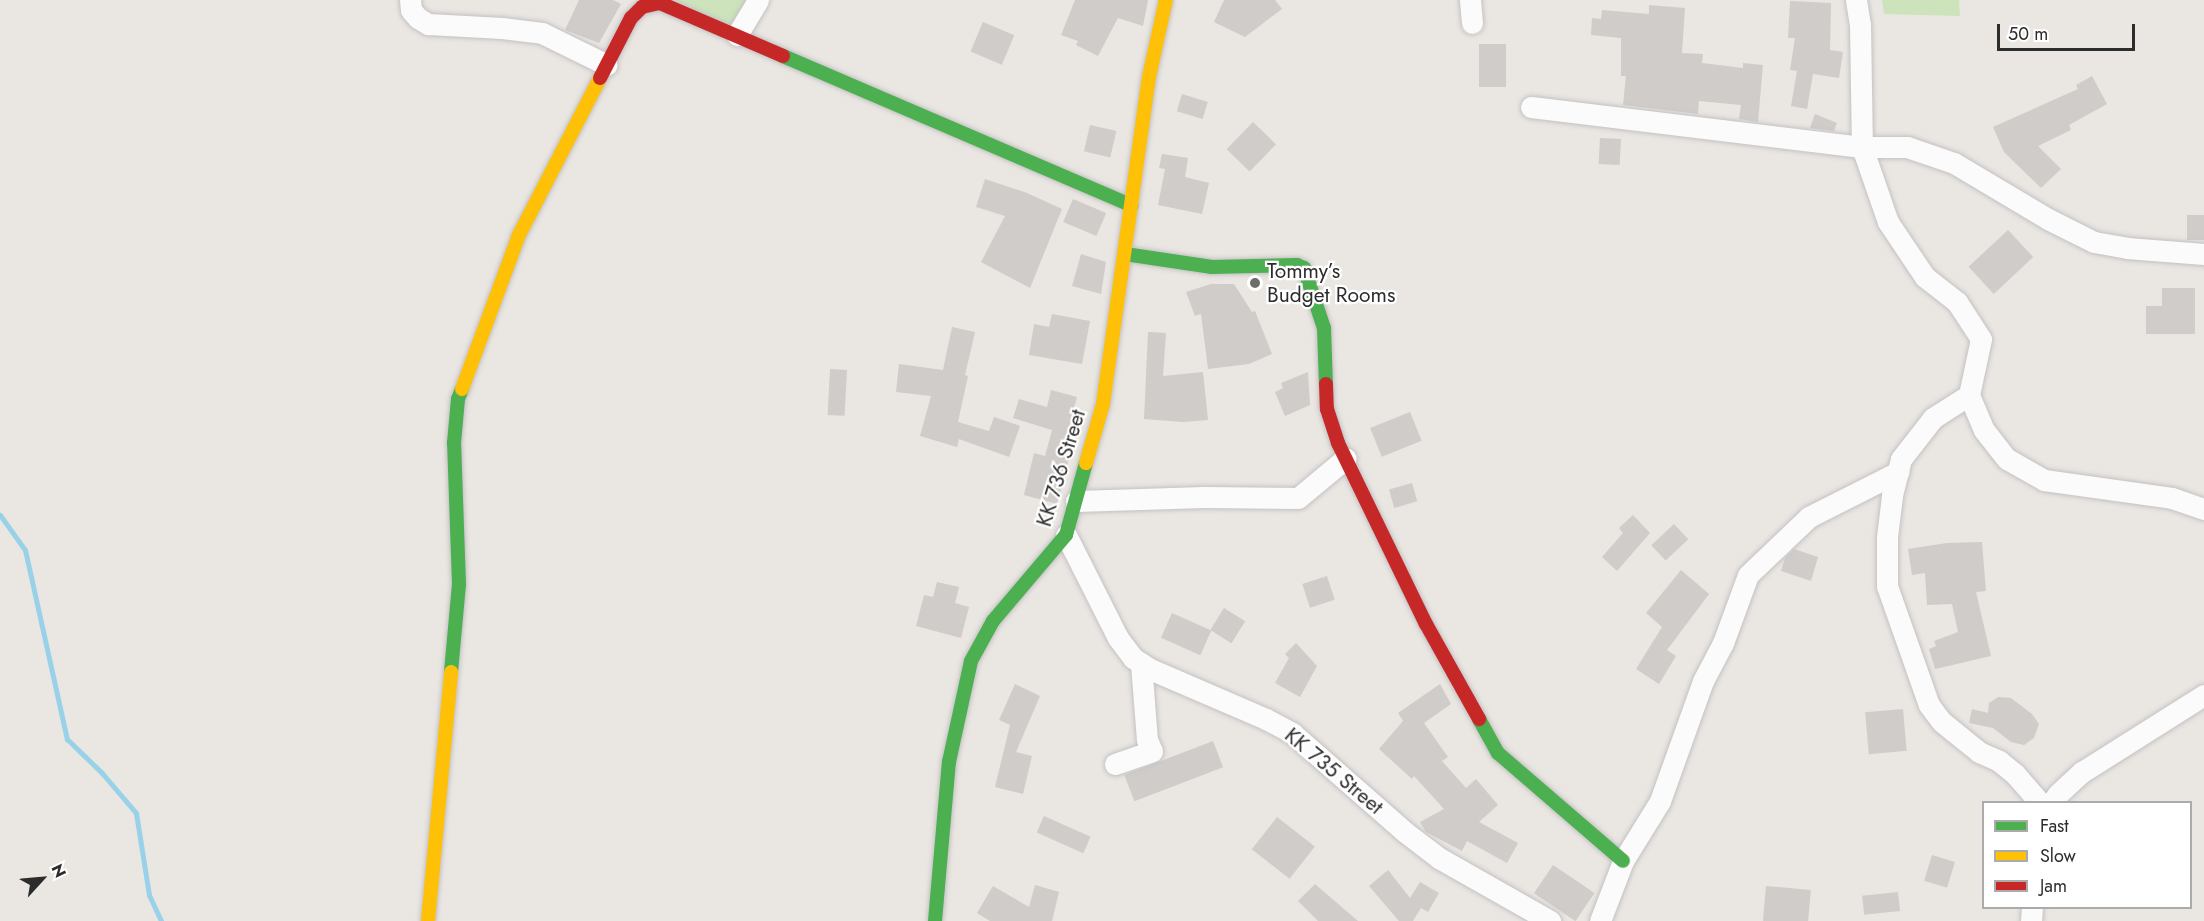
<!DOCTYPE html>
<html>
<head>
<meta charset="utf-8">
<style>
	body { margin:0 }
	#map { position:relative; width:2204px; height:921px; overflow:hidden; background:#eae6e2; font-family:Jost,sans-serif }
	div>[style] { position:absolute }
	[style*='--x'] { left:calc(var(--x)*1px); top:calc(var(--y)*1px); width:calc(var(--w)*1px); rotate:calc(var(--a)*1deg) }
	.green>* { inset:0; background:#cce3bc }
	.stream>* { height:5px; margin:-2.5px; padding:0 2.5px; transform-origin:2.5px; border-radius:2.5px; background:#99d2e8 }
	.building>* { inset:0; background:#cfccc9; transform-origin:0 0 }
	.roads { filter:drop-shadow(0 0 2px #c3c2c3) drop-shadow(0 0 2px #c3c2c3) }
	.street>* { height:21px; margin:-10.5px; padding:0 10.5px; transform-origin:10.5px; border-radius:10.5px; background:#fcfbfb }
	.fast>* { height:14px; margin:-7px; padding:0 7px; transform-origin:7px; border-radius:7px; background:#4caf50 }
	.slow>* { height:14px; margin:-7px; padding:0 7px; transform-origin:7px; border-radius:7px; background:#ffc107 }
	.jam>* { height:14px; margin:-7px; padding:0 7px; transform-origin:7px; border-radius:7px; background:#c62828 }
	.dots>* { width:16px; height:16px; translate:-50% -50%; box-sizing:border-box; border:3px solid #fff; border-radius:50% }
	span { translate:-50% -50%; white-space:nowrap; text-align:center; line-height:1.15; -webkit-text-stroke:4.5px #fff; paint-order:stroke }
	.poi-label { font-size:21px; color:#2c2c2c }
	.left { translate:0 -50%; text-align:left }
	.street-label { font-size:21px; color:#2c2c2c }
	.legend { position:absolute; left:1982px; top:801px; width:210px; height:108px; box-sizing:border-box; background:#fff; border:2px solid #ababab; margin:0; padding:8px 10px; list-style:none; font-size:18px; color:#2c2c2c }
	.legend li { display:flex; align-items:center; gap:12px; height:30px }
	.legend b { width:30px; border:2px solid #ababab }
	.north { position:absolute; left:12px; top:849px; width:60px; height:60px; -webkit-text-stroke:4px #fff; paint-order:stroke; rotate:64deg; font-size:16px; font-weight:700; line-height:24px; text-align:center; color:#2c2c2c }
	.north::after { content:''; display:block; margin:auto; width:21px; height:27px; background:#2c2c2c; clip-path:polygon(50% 0,100% 100%,50% 72%,0 100%) }
	.scale { position:absolute; left:1997px; top:24px; width:138px; height:27px; box-sizing:border-box; border:3px solid #2c2c2c; border-top:0; padding-left:8px; font-size:18px; line-height:21px; white-space:nowrap; color:#2c2c2c; -webkit-text-stroke:4px #fff; paint-order:stroke }
</style>
</head>
<body>
<div id="map">
	<div class="green">
		<div style="clip-path:polygon(674px 0,749px 0,732px 28px)"></div>
		<div style="clip-path:polygon(1882px 0,1959px 0,1960px 16px,1884px 14px)"></div>
	</div>
	<div class="stream">
		<div style="--x:0;--y:515;--w:43;--a:54.5"></div>
		<div style="--x:25;--y:550;--w:194;--a:77.5"></div>
		<div style="--x:67;--y:739;--w:49;--a:44.2"></div>
		<div style="--x:102;--y:773;--w:52;--a:49.6"></div>
		<div style="--x:136;--y:813;--w:83;--a:81"></div>
		<div style="--x:149;--y:895;--w:29;--a:65"></div>
	</div>
	<div class="building">
		<div style="clip-path:polygon(579px 0,613px 0,621px 4px,599px 43px,565px 30px)"></div>
		<div style="clip-path:polygon(1075px 0,1148px 0,1143px 26px,1118px 18px,1098px 56px,1076px 45px,1078px 41px,1061px 35px)"></div>
		<div style="clip-path:polygon(1224px 0,1275px 0,1282px 9px,1245px 37px,1214px 22px)"></div>
		<div style="clip-path:polygon(1790px 1px,1831px 3px,1830px 50px,1843px 52px,1839px 78px,1813px 74px,1807px 109px,1791px 106px,1797px 71px,1790px 70px,1795px 38px,1788px 38px)"></div>
		<div style="clip-path:polygon(1649px 5px,1685px 8px,1682px 53px,1703px 54px,1702px 63px,1743px 68px,1743px 63px,1763px 65px,1758px 122px,1739px 119px,1741px 105px,1699px 101px,1698px 114px,1623px 105px,1626px 76px,1621px 76px,1621px 38px,1591px 35px,1592px 18px,1601px 19px,1602px 10px,1649px 14px)"></div>
		<div style="left:983px;top:22px;width:34px;height:32px;rotate:23deg"></div>
		<div style="left:1479px;top:44px;width:27px;height:43px"></div>
		<div style="clip-path:polygon(2092px 76px,2107px 104px,2069px 125px,2071px 130px,2038px 146px,2061px 169px,2041px 188px,2004px 152px,1993px 127px,2078px 89px,2076px 85px)"></div>
		<div style="left:1182px;top:94px;width:27px;height:18px;rotate:17deg"></div>
		<div style="clip-path:polygon(1815px 114px,1837px 123px,1834px 131px,1810px 128px)"></div>
		<div style="left:1253px;top:122px;width:32px;height:38px;rotate:44deg"></div>
		<div style="left:1090px;top:125px;width:27px;height:27px;rotate:13deg"></div>
		<div style="left:1600px;top:138px;width:21px;height:26px;rotate:3deg"></div>
		<div style="clip-path:polygon(1162px 154px,1188px 158px,1185px 177px,1209px 183px,1202px 214px,1158px 205px,1165px 169px,1159px 168px)"></div>
		<div style="clip-path:polygon(985px 179px,1027px 193px,1062px 209px,1030px 288px,981px 262px,1005px 216px,976px 207px)"></div>
		<div style="left:1073px;top:199px;width:36px;height:25px;rotate:23deg"></div>
		<div style="left:2187px;top:215px;width:17px;height:25px"></div>
		<div style="left:2008px;top:230px;width:37px;height:54px;rotate:47deg"></div>
		<div style="clip-path:polygon(1081px 254px,1106px 262px,1101px 294px,1072px 286px)"></div>
		<div style="clip-path:polygon(1211px 284px,1234px 284px,1252px 312px,1255px 311px,1272px 354px,1249px 364px,1208px 369px,1201px 314px,1195px 316px,1186px 292px)"></div>
		<div style="clip-path:polygon(2162px 288px,2195px 288px,2195px 334px,2146px 334px,2146px 306px,2162px 306px)"></div>
		<div style="clip-path:polygon(1052px 314px,1090px 321px,1082px 364px,1029px 355px,1034px 324px,1049px 327px)"></div>
		<div style="clip-path:polygon(952px 327px,975px 332px,965px 375px,968px 376px,958px 422px,989px 431px,994px 417px,1020px 426px,1009px 457px,959px 439px,957px 447px,920px 436px,931px 396px,896px 392px,899px 364px,943px 370px)"></div>
		<div style="clip-path:polygon(1148px 332px,1166px 333px,1163px 376px,1203px 372px,1208px 420px,1183px 422px,1144px 419px)"></div>
		<div style="left:830px;top:369px;width:17px;height:46px;rotate:3deg"></div>
		<div style="clip-path:polygon(1308px 372px,1310px 405px,1285px 416px,1275px 392px,1283px 388px,1281px 383px)"></div>
		<div style="clip-path:polygon(1051px 390px,1077px 397px,1066px 438px,1074px 439px,1057px 504px,1024px 495px,1034px 453px,1045px 456px,1052px 430px,1013px 418px,1019px 399px,1047px 407px)"></div>
		<div style="left:1410px;top:412px;width:31px;height:43px;rotate:68deg"></div>
		<div style="left:1412px;top:483px;width:19px;height:24px;rotate:74deg"></div>
		<div style="clip-path:polygon(1633px 515px,1650px 533px,1617px 571px,1602px 557px,1623px 533px,1619px 528px)"></div>
		<div style="left:1674px;top:524px;width:21px;height:31px;rotate:47deg"></div>
		<div style="clip-path:polygon(1982px 542px,1986px 591px,1976px 592px,1991px 656px,1935px 669px,1929px 649px,1936px 646px,1934px 641px,1958px 632px,1952px 604px,1927px 605px,1925px 573px,1912px 575px,1908px 549px,1947px 543px)"></div>
		<div style="clip-path:polygon(1794px 549px,1818px 557px,1811px 581px,1781px 571px,1785px 558px)"></div>
		<div style="clip-path:polygon(1681px 570px,1709px 594px,1667px 650px,1676px 656px,1659px 684px,1636px 669px,1662px 627px,1646px 613px)"></div>
		<div style="left:1327px;top:576px;width:25px;height:26px;rotate:72deg"></div>
		<div style="clip-path:polygon(937px 582px,959px 587px,955px 603px,969px 607px,961px 638px,916px 626px,924px 595px,933px 597px)"></div>
		<div style="left:1224px;top:608px;width:25px;height:26px;rotate:32deg"></div>
		<div style="left:1172px;top:613px;width:43px;height:27px;rotate:24deg"></div>
		<div style="clip-path:polygon(1296px 643px,1317px 666px,1300px 697px,1275px 683px,1289px 658px,1285px 654px)"></div>
		<div style="clip-path:polygon(1015px 684px,1040px 696px,1016px 752px,1032px 756px,1023px 794px,995px 787px,1010px 725px,999px 720px)"></div>
		<div style="clip-path:polygon(1440px 684px,1451px 704px,1424px 723px,1448px 757px,1442px 761px,1466px 788px,1476px 779px,1498px 805px,1479px 822px,1518px 843px,1507px 863px,1467px 841px,1462px 851px,1426px 832px,1420px 822px,1444px 809px,1414px 776px,1412px 779px,1379px 749px,1403px 721px,1398px 713px)"></div>
		<div style="clip-path:polygon(1998px 697px,2011px 698px,2032px 714px,2039px 724px,2034px 738px,2024px 745px,2011px 742px,1993px 728px,1969px 723px,1972px 709px,1988px 713px,1989px 703px)"></div>
		<div style="left:1903px;top:709px;width:42px;height:38px;rotate:85deg"></div>
		<div style="left:1213px;top:741px;width:28px;height:95px;rotate:69deg"></div>
		<div style="left:1044px;top:816px;width:51px;height:18px;rotate:24deg"></div>
		<div style="left:1277px;top:817px;width:48px;height:41px;rotate:38deg"></div>
		<div style="left:1932px;top:855px;width:24px;height:27px;rotate:17deg"></div>
		<div style="left:1553px;top:865px;width:50px;height:34px;rotate:34deg"></div>
		<div style="clip-path:polygon(1388px 870px,1410px 898px,1420px 882px,1439px 893px,1428px 912px,1421px 908px,1413px 921px,1399px 921px,1369px 886px)"></div>
		<div style="clip-path:polygon(1315px 884px,1358px 921px,1318px 921px,1298px 901px)"></div>
		<div style="clip-path:polygon(1035px 885px,1059px 892px,1052px 921px,990px 921px,977px 913px,993px 886px,1029px 907px)"></div>
		<div style="left:1766px;top:886px;width:45px;height:35px;rotate:5deg"></div>
		<div style="left:1898px;top:892px;width:19px;height:36px;rotate:84deg"></div>
	</div>
	<div class="roads">
		<div class="street">
			<div style="--x:410;--y:0;--w:10;--a:84"></div>
			<div style="--x:411;--y:10;--w:11;--a:49"></div>
			<div style="--x:418;--y:18;--w:12;--a:31"></div>
			<div style="--x:428;--y:24;--w:74;--a:3.1"></div>
			<div style="--x:502;--y:28;--w:40;--a:7.1"></div>
			<div style="--x:542;--y:33;--w:72;--a:26.2"></div>
			<div style="--x:1470;--y:0;--w:23;--a:85"></div>
			<div style="--x:1856;--y:0;--w:24;--a:81"></div>
			<div style="--x:1860;--y:24;--w:123;--a:89.1"></div>
			<div style="--x:1862;--y:147;--w:79;--a:70.9"></div>
			<div style="--x:1888;--y:222;--w:66;--a:56.1"></div>
			<div style="--x:1925;--y:277;--w:41;--a:38"></div>
			<div style="--x:1957;--y:302;--w:44;--a:57"></div>
			<div style="--x:1981;--y:339;--w:57;--a:102.1"></div>
			<div style="--x:1969;--y:395;--w:38;--a:67"></div>
			<div style="--x:1984;--y:430;--w:37;--a:52"></div>
			<div style="--x:2007;--y:459;--w:43;--a:29.6"></div>
			<div style="--x:2044;--y:480;--w:129;--a:8"></div>
			<div style="--x:2172;--y:498;--w:34;--a:19"></div>
			<div style="--x:737;--y:35;--w:41;--a:-59"></div>
			<div style="--x:1531;--y:107;--w:333;--a:6.9"></div>
			<div style="--x:1862;--y:147;--w:45;--a:0"></div>
			<div style="--x:1907;--y:147;--w:50;--a:18.8"></div>
			<div style="--x:1954;--y:163;--w:109;--a:30.8"></div>
			<div style="--x:2048;--y:219;--w:51;--a:26.6"></div>
			<div style="--x:2094;--y:242;--w:34;--a:10"></div>
			<div style="--x:2127;--y:248;--w:77;--a:4.5"></div>
			<div style="--x:1969;--y:395;--w:43;--a:147.4"></div>
			<div style="--x:1933;--y:418;--w:52;--a:128"></div>
			<div style="--x:1901;--y:459;--w:38;--a:104"></div>
			<div style="--x:1892;--y:496;--w:41;--a:97"></div>
			<div style="--x:1887;--y:537;--w:49;--a:90"></div>
			<div style="--x:1887;--y:586;--w:126;--a:70.6"></div>
			<div style="--x:1929;--y:705;--w:21;--a:53"></div>
			<div style="--x:1942;--y:722;--w:48;--a:39"></div>
			<div style="--x:1979;--y:752;--w:22;--a:24"></div>
			<div style="--x:1999;--y:761;--w:21;--a:39"></div>
			<div style="--x:2015;--y:774;--w:37;--a:49"></div>
			<div style="--x:1076;--y:501;--w:128;--a:-1.8"></div>
			<div style="--x:1204;--y:497;--w:94;--a:0.6"></div>
			<div style="--x:1298;--y:498;--w:62;--a:-39.8"></div>
			<div style="--x:1066;--y:535;--w:115;--a:63.2"></div>
			<div style="--x:1118;--y:638;--w:25;--a:53"></div>
			<div style="--x:1133;--y:658;--w:20;--a:33"></div>
			<div style="--x:1150;--y:669;--w:126;--a:23.3"></div>
			<div style="--x:1266;--y:719;--w:30;--a:28"></div>
			<div style="--x:1292;--y:733;--w:150;--a:41.2"></div>
			<div style="--x:1405;--y:832;--w:43;--a:37.4"></div>
			<div style="--x:1439;--y:858;--w:128;--a:29.6"></div>
			<div style="--x:1115;--y:764;--w:39;--a:-19"></div>
			<div style="--x:1152;--y:751;--w:12;--a:-114"></div>
			<div style="--x:1147;--y:740;--w:77;--a:-94.5"></div>
			<div style="--x:2052;--y:802;--w:10;--a:-53"></div>
			<div style="--x:2058;--y:794;--w:33;--a:-43"></div>
			<div style="--x:2082;--y:772;--w:144;--a:-32.3"></div>
			<div style="--x:1600;--y:921;--w:64;--a:-69"></div>
			<div style="--x:1623;--y:861;--w:70;--a:-58.3"></div>
			<div style="--x:1660;--y:801;--w:127;--a:-70.3"></div>
			<div style="--x:1703;--y:681;--w:43;--a:-62.2"></div>
			<div style="--x:1723;--y:643;--w:72;--a:-69.8"></div>
			<div style="--x:1748;--y:575;--w:84;--a:-43.6"></div>
			<div style="--x:1809;--y:517;--w:100;--a:-26.8"></div>
			<div style="--x:2031;--y:921;--w:13;--a:-86"></div>
		</div>
		<div class="fast">
			<div style="--x:783;--y:56;--w:379;--a:23.2"></div>
			<div style="--x:1125;--y:254;--w:88;--a:8.5"></div>
			<div style="--x:1212;--y:267;--w:85;--a:-1.3"></div>
			<div style="--x:1297;--y:265;--w:8;--a:23"></div>
			<div style="--x:1304;--y:268;--w:63;--a:71.6"></div>
			<div style="--x:1324;--y:328;--w:56;--a:88"></div>
			<div style="--x:451;--y:672;--w:88;--a:-84.8"></div>
			<div style="--x:459;--y:584;--w:141;--a:-92"></div>
			<div style="--x:454;--y:443;--w:44;--a:-84.8"></div>
			<div style="--x:458;--y:399;--w:11;--a:-68"></div>
			<div style="--x:1479;--y:719;--w:39;--a:61"></div>
			<div style="--x:1498;--y:753;--w:165;--a:40.8"></div>
			<div style="--x:935;--y:921;--w:160;--a:-85"></div>
			<div style="--x:949;--y:762;--w:103;--a:-77.7"></div>
			<div style="--x:971;--y:661;--w:46;--a:-61.2"></div>
			<div style="--x:993;--y:621;--w:113;--a:-49.7"></div>
			<div style="--x:1066;--y:535;--w:75;--a:-74.5"></div>
		</div>
		<div class="slow">
			<div style="--x:462;--y:389;--w:164;--a:-69.7"></div>
			<div style="--x:519;--y:235;--w:177;--a:-62.7"></div>
			<div style="--x:1086;--y:463;--w:61;--a:-73.9"></div>
			<div style="--x:1103;--y:404;--w:330;--a:-82"></div>
			<div style="--x:1149;--y:77;--w:79;--a:-77.6"></div>
			<div style="--x:428;--y:921;--w:250;--a:-84.7"></div>
		</div>
		<div class="jam">
			<div style="--x:600;--y:78;--w:68;--a:-62.7"></div>
			<div style="--x:631;--y:18;--w:16;--a:-45"></div>
			<div style="--x:642;--y:7;--w:18;--a:-13"></div>
			<div style="--x:660;--y:3;--w:134;--a:23.3"></div>
			<div style="--x:1326;--y:384;--w:25;--a:88"></div>
			<div style="--x:1327;--y:409;--w:36;--a:72"></div>
			<div style="--x:1338;--y:443;--w:201;--a:64.1"></div>
			<div style="--x:1426;--y:624;--w:109;--a:60.8"></div>
		</div>
	</div>
	<div class="dots">
		<div style="left:1255px;top:283px;background:#6e6d6c"></div>
	</div>
	<div class="poi-label">
		<span class="left" style="left:1267px;top:283px">Tommy’s<br>Budget Rooms</span>
	</div>
	<div class="street-label">
		<span style="left:1061px;top:468px;rotate:-73deg">KK 736 Street</span>
		<span style="left:1334px;top:771px;rotate:40deg">KK 735 Street</span>
	</div>
	<ul class="legend">
	<li><b style="height:8px;background:#4caf50"></b>Fast</li>
	<li><b style="height:8px;background:#ffc107"></b>Slow</li>
	<li><b style="height:8px;background:#c62828"></b>Jam</li>
	</ul>
	<div class="north">N</div>
	<div class="scale">50 m</div>
</div>
</body>
</html>
